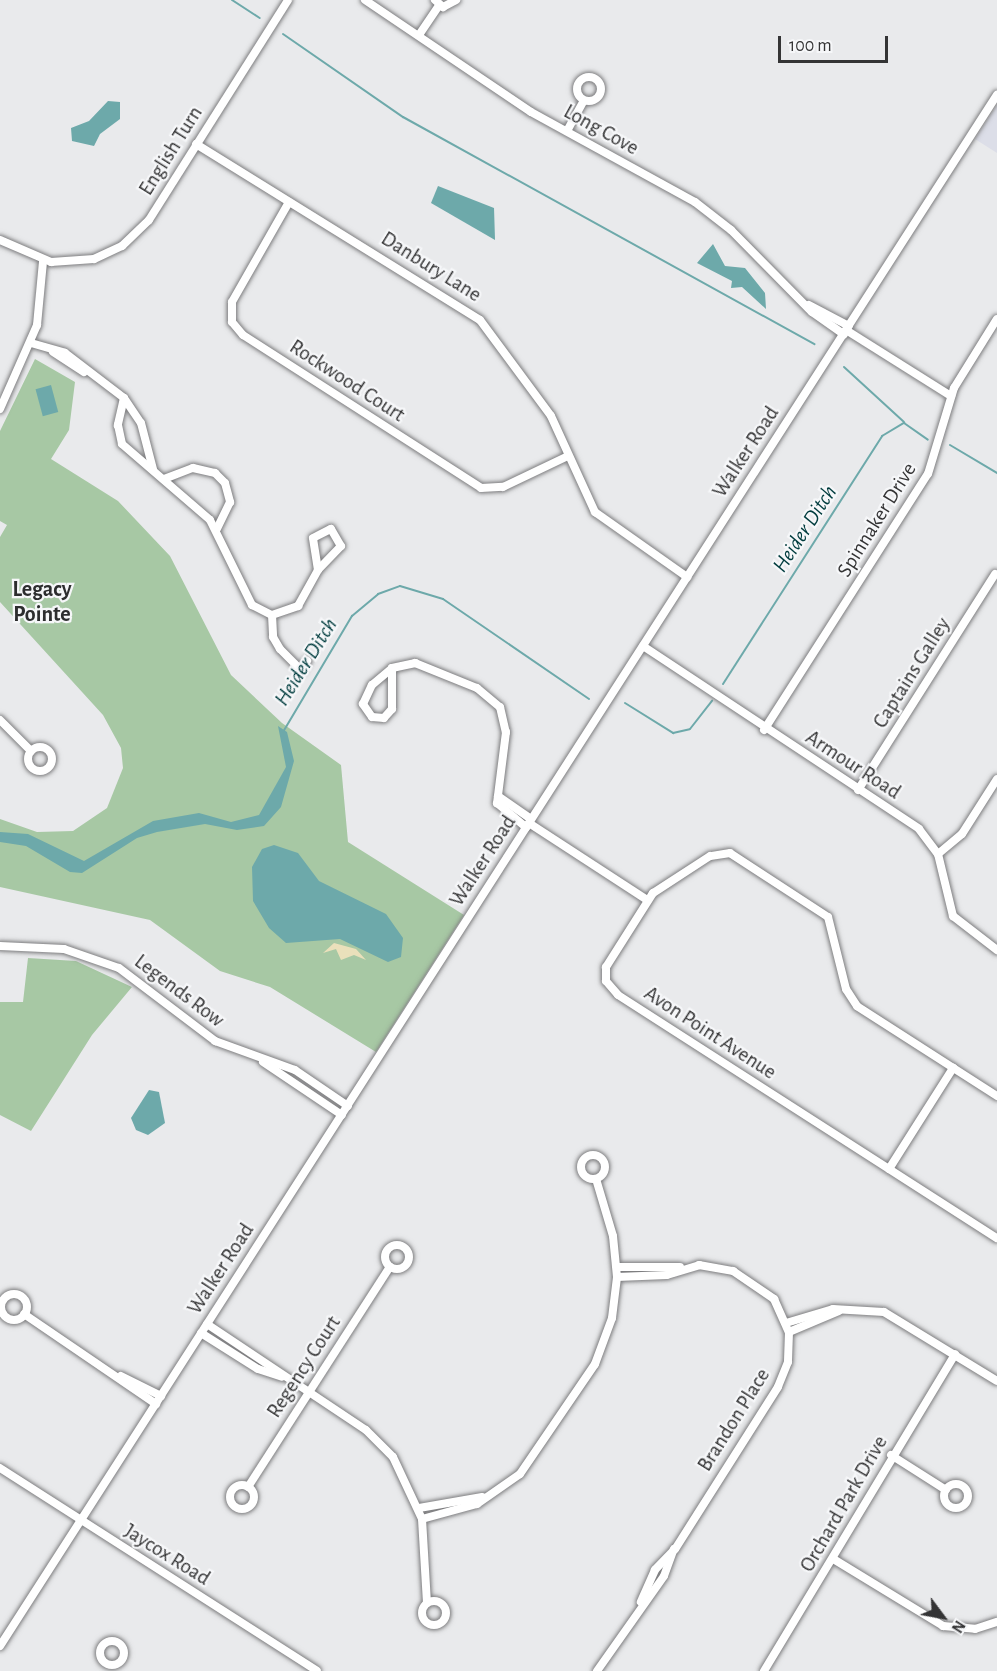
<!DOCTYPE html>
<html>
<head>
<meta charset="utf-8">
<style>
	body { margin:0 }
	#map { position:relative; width:997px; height:1671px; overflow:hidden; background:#e9eaec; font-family:"Alegreya Sans",sans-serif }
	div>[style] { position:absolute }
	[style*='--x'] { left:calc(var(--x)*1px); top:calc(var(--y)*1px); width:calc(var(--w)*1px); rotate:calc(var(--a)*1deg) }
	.built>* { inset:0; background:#dcdee8 }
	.green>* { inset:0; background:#a7c8a4 }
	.sand>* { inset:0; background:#eae0bb }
	.water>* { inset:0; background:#6da9aa; transform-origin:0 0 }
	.stream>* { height:2px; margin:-1px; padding:0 1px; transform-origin:1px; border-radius:1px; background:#6da9aa }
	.roads { filter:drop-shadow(0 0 2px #7d7d7f) drop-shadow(0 0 2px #7d7d7f) }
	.minor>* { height:8px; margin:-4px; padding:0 4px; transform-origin:4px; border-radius:4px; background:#fff }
	.minor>.ring { margin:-4px; padding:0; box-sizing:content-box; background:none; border:8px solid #fff; border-radius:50% }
	span { translate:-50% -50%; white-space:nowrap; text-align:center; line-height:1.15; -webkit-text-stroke:4.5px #f6f7f9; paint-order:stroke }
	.street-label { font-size:21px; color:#343435 }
	.water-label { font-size:22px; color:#003c3e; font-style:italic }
	.neighbourhood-label { font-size:22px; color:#2c2d2e; font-weight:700 }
	.north { position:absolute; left:913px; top:1587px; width:60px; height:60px; -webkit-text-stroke:4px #f6f7f9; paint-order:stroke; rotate:122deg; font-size:16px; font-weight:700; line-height:24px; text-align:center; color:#343435 }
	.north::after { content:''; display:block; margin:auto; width:21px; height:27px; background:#343435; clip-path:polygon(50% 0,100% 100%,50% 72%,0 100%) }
	.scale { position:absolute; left:778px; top:36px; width:110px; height:27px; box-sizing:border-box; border:3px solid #343435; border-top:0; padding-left:8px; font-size:18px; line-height:21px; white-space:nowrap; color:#343435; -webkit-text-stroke:4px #f6f7f9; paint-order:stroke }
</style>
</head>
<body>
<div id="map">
	<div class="built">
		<div style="clip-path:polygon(997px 105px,997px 153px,975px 139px)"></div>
	</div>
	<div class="green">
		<div style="clip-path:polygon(35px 359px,75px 382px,69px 430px,51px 459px,118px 501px,170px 556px,231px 675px,282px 723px,341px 765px,348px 842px,464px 915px,376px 1052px,270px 987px,220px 971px,150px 920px,0 887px,0 819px,37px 832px,73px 831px,107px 808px,123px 768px,121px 748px,103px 715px,0 602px,0 537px,7px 525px,0 521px,0 431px)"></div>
		<div style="clip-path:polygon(28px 958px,76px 961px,132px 987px,92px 1035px,31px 1131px,0 1115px,0 1002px,23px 1002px)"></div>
	</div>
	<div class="sand">
		<div style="clip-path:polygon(334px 943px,356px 949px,366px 960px,354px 955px,341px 960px,336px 949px,323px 953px)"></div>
	</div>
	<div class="water">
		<div style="clip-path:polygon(108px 101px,120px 102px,120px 119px,100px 134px,94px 146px,72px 141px,71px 128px,89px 121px)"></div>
		<div style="clip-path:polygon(438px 186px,494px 208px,495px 240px,431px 203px)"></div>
		<div style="clip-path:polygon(713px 244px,725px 266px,745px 268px,765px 293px,766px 309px,742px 287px,731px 288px,732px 281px,697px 263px)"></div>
		<div style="left:51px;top:385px;width:28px;height:16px;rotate:75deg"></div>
		<div style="clip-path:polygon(278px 726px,287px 732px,294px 761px,281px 807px,264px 826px,237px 830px,205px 824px,157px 832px,137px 838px,82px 873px,70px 872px,26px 846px,0 842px,0 832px,28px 834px,84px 861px,153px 821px,199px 813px,231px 822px,259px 815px,286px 767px)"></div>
		<div style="clip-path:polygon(274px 845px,298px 853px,319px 881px,386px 914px,403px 938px,401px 957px,388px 962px,340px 939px,286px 943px,269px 928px,253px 901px,252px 867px,262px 849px)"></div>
		<div style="clip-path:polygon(149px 1090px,159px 1092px,165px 1123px,148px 1135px,136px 1130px,131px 1118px)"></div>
	</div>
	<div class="stream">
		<div style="--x:232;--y:0;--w:33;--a:33"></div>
		<div style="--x:283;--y:34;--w:146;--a:34.7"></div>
		<div style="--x:403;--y:117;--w:470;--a:28.9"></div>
		<div style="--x:844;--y:367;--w:81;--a:42.5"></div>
		<div style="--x:950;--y:445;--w:55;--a:30.8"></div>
		<div style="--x:723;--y:684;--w:295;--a:-57.3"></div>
		<div style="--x:882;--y:436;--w:26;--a:-31"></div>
		<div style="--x:904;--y:423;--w:29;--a:35"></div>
		<div style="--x:625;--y:703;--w:57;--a:32"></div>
		<div style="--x:673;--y:733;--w:17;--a:-13"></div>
		<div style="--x:690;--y:729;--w:36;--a:-52"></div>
		<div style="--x:283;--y:732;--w:135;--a:-59.3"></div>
		<div style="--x:352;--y:616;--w:34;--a:-40"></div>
		<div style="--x:378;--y:594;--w:23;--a:-20"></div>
		<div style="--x:400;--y:586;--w:45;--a:16.8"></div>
		<div style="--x:443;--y:599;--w:177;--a:34.4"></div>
	</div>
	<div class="roads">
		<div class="minor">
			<div style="--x:365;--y:0;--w:200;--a:34"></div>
			<div style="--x:531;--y:112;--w:187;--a:28.8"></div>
			<div style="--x:695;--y:202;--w:46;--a:37.9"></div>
			<div style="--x:731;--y:230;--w:115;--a:45.4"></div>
			<div style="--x:812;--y:312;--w:39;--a:35"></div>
			<div style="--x:435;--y:0;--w:11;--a:41"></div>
			<div style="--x:443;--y:7;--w:15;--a:-28"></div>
			<div style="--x:419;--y:35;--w:36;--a:-56"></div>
			<div class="ring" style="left:577px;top:77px;width:16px;height:16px"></div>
			<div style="--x:567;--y:131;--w:35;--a:-61"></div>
			<div style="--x:196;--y:144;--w:334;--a:31.8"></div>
			<div style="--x:480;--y:320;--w:119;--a:53.5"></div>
			<div style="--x:551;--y:416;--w:106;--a:65.4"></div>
			<div style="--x:595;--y:512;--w:113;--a:35.2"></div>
			<div style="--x:289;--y:202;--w:115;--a:119.7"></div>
			<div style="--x:232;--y:302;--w:20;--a:90"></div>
			<div style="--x:232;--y:322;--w:17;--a:50"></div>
			<div style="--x:243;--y:335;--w:283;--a:32.7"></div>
			<div style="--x:481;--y:488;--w:22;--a:-3"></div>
			<div style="--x:503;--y:487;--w:72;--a:-25.5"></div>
			<div style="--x:0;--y:240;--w:56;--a:23.3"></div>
			<div style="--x:51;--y:262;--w:43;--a:-4"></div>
			<div style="--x:94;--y:259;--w:31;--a:-25"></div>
			<div style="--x:122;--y:246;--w:37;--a:-44"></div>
			<div style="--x:149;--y:220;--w:260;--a:-57.7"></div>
			<div style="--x:809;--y:305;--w:45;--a:27.7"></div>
			<div style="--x:846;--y:330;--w:124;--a:32.2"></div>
			<div style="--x:31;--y:343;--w:35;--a:16"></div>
			<div style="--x:65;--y:353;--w:74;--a:37.3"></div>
			<div style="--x:124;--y:398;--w:30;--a:56"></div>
			<div style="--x:141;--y:423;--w:48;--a:75.4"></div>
			<div style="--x:53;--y:352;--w:37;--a:33"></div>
			<div style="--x:124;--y:398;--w:28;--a:103"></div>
			<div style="--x:118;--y:425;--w:19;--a:78"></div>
			<div style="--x:122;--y:444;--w:116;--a:40.8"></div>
			<div style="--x:210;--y:520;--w:95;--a:63.7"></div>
			<div style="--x:252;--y:605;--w:22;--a:27"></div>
			<div style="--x:272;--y:615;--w:28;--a:-19"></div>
			<div style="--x:298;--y:606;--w:41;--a:-60.9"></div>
			<div style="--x:318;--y:570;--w:32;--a:-99"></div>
			<div style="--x:313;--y:538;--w:20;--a:-27"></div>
			<div style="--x:331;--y:529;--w:20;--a:60"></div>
			<div style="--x:341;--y:546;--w:33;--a:134"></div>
			<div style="--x:0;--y:409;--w:92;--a:-66.2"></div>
			<div style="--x:37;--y:325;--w:64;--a:-84.6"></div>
			<div style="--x:164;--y:479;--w:31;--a:-21"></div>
			<div style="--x:193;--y:468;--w:23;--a:13"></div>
			<div style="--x:215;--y:473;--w:14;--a:45"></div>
			<div style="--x:225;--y:483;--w:20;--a:75"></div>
			<div style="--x:230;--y:502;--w:30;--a:116"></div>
			<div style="--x:272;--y:615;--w:22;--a:87"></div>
			<div style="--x:273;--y:637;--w:14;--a:60"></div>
			<div style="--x:280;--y:649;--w:30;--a:45"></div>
			<div style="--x:301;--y:670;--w:11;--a:-56"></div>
			<div style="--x:643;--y:646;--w:331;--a:33.5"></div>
			<div style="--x:919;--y:829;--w:31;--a:53"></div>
			<div style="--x:938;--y:854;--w:64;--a:76.4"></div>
			<div style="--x:953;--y:916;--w:56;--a:37.7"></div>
			<div style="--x:392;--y:668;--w:41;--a:90"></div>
			<div style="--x:392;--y:709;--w:12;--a:132"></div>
			<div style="--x:384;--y:718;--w:12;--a:-175"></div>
			<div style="--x:372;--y:717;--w:16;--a:-125"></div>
			<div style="--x:363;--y:704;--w:21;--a:-65"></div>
			<div style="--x:372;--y:685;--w:26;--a:-40"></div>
			<div style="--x:392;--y:668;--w:24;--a:-12"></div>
			<div style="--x:415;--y:663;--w:67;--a:22"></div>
			<div style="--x:477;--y:688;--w:30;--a:40"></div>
			<div style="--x:500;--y:707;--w:26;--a:77"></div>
			<div style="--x:506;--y:732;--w:72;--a:97.2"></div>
			<div style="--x:497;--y:803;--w:38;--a:40"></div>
			<div style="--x:0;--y:720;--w:44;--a:45"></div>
			<div style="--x:764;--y:730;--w:304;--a:-57.4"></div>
			<div style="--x:928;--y:474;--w:90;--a:-73.2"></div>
			<div style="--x:954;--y:388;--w:81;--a:-58.1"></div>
			<div class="ring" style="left:28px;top:747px;width:16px;height:16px"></div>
			<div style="--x:858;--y:790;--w:256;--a:-57.6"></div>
			<div style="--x:498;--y:796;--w:40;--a:34.9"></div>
			<div style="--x:529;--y:823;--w:141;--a:33.1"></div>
			<div style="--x:938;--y:854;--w:31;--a:-40"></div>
			<div style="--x:962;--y:834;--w:65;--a:-57.5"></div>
			<div style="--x:0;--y:946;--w:64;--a:2.7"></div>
			<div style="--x:64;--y:949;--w:58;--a:19.1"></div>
			<div style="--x:119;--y:968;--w:121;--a:37.2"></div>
			<div style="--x:215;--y:1041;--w:85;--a:19.9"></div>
			<div style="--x:295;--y:1070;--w:64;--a:34.2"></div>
			<div style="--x:263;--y:1062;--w:95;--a:33.9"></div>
			<div style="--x:997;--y:1096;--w:166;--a:-147.3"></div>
			<div style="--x:857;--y:1006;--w:20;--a:-123"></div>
			<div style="--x:846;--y:989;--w:74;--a:-104"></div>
			<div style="--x:828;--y:917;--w:117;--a:-146.9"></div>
			<div style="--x:730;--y:853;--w:20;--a:171"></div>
			<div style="--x:710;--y:856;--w:68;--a:147"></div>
			<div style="--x:653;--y:893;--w:88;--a:122.4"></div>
			<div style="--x:606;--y:967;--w:14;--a:90"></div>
			<div style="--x:606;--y:981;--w:18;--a:49"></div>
			<div style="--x:618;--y:995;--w:450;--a:32.7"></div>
			<div class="ring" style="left:581px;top:1155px;width:16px;height:16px"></div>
			<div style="--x:889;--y:1169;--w:120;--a:-57.6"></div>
			<div class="ring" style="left:385px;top:1245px;width:16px;height:16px"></div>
			<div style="--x:617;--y:1267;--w:63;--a:0"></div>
			<div style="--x:617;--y:1277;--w:50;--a:-2.3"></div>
			<div style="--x:667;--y:1275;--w:34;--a:-17"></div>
			<div style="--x:699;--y:1265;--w:35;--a:10"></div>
			<div style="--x:733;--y:1271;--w:50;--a:34.3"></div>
			<div style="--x:774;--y:1299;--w:36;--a:66"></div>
			<div style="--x:789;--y:1332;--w:30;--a:92"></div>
			<div style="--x:788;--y:1362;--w:27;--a:112"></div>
			<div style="--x:778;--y:1387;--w:192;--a:122.4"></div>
			<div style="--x:675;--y:1549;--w:29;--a:134"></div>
			<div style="--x:655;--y:1570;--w:35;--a:114"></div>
			<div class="ring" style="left:1px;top:1294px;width:18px;height:18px"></div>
			<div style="--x:24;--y:1314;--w:160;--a:34.3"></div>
			<div style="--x:786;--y:1323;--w:49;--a:-16.6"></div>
			<div style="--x:833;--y:1309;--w:51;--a:3.4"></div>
			<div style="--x:884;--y:1312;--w:132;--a:31.4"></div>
			<div style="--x:207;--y:1324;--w:191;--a:33.7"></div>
			<div style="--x:366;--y:1430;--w:38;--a:45"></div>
			<div style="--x:393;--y:1457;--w:68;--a:64.9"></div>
			<div style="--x:422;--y:1519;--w:84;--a:86.6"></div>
			<div style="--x:789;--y:1332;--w:54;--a:-22.8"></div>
			<div style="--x:201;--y:1333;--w:67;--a:32.3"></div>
			<div style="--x:258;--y:1369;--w:25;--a:18"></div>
			<div style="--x:121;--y:1376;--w:45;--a:26.6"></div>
			<div style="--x:891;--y:1455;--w:65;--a:32.5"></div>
			<div style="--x:0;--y:1468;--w:376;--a:32.6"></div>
			<div class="ring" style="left:944px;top:1484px;width:16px;height:16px"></div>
			<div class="ring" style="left:230px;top:1485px;width:16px;height:16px"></div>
			<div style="--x:248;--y:1487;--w:262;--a:-57.2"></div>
			<div style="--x:419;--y:1508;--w:64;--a:-9.9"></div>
			<div style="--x:422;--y:1519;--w:57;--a:-15.3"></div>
			<div style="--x:477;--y:1504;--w:52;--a:-34.9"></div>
			<div style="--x:520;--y:1474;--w:133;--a:-55.7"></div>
			<div style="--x:595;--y:1364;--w:49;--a:-69.7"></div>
			<div style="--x:612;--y:1318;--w:41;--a:-83"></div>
			<div style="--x:617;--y:1277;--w:41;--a:-95.6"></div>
			<div style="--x:613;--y:1236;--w:59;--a:-106.6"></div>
			<div style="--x:835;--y:1560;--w:127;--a:31.4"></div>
			<div style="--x:943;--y:1626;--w:32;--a:5"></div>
			<div style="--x:975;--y:1629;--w:23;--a:-18"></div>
			<div class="ring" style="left:422px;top:1601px;width:16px;height:16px"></div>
			<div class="ring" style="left:100px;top:1641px;width:16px;height:16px"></div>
			<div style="--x:0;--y:1646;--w:1844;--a:-57.27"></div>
			<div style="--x:597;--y:1671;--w:116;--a:-54.8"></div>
			<div style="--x:664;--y:1576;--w:29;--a:-70"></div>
			<div style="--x:764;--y:1671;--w:370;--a:-58.9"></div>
		</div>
	</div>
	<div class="street-label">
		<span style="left:601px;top:130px;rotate:29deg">Long Cove</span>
		<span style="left:171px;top:151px;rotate:-58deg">English Turn</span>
		<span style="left:431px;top:267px;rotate:32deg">Danbury Lane</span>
		<span style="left:347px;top:381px;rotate:33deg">Rockwood Court</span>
		<span style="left:746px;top:452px;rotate:-57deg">Walker Road</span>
		<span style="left:877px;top:520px;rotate:-58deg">Spinnaker Drive</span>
		<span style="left:912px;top:673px;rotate:-58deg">Captains Galley</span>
		<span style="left:853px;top:765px;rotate:33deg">Armour Road</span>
		<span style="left:483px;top:861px;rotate:-57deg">Walker Road</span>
		<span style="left:179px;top:991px;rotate:37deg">Legends Row</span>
		<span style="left:710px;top:1033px;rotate:33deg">Avon Point Avenue</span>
		<span style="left:221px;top:1269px;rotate:-57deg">Walker Road</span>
		<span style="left:304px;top:1367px;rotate:-57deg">Regency Court</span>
		<span style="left:734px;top:1420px;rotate:-58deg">Brandon Place</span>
		<span style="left:844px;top:1504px;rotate:-60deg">Orchard Park Drive</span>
		<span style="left:167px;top:1555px;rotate:32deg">Jaycox Road</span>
	</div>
	<div class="water-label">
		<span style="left:805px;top:529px;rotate:-57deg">Heider Ditch</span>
		<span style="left:306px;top:662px;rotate:-58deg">Heider Ditch</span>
	</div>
	<div class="neighbourhood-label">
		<span style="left:42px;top:602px">Legacy<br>Pointe</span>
	</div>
	<div class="north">N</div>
	<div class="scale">100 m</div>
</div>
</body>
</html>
